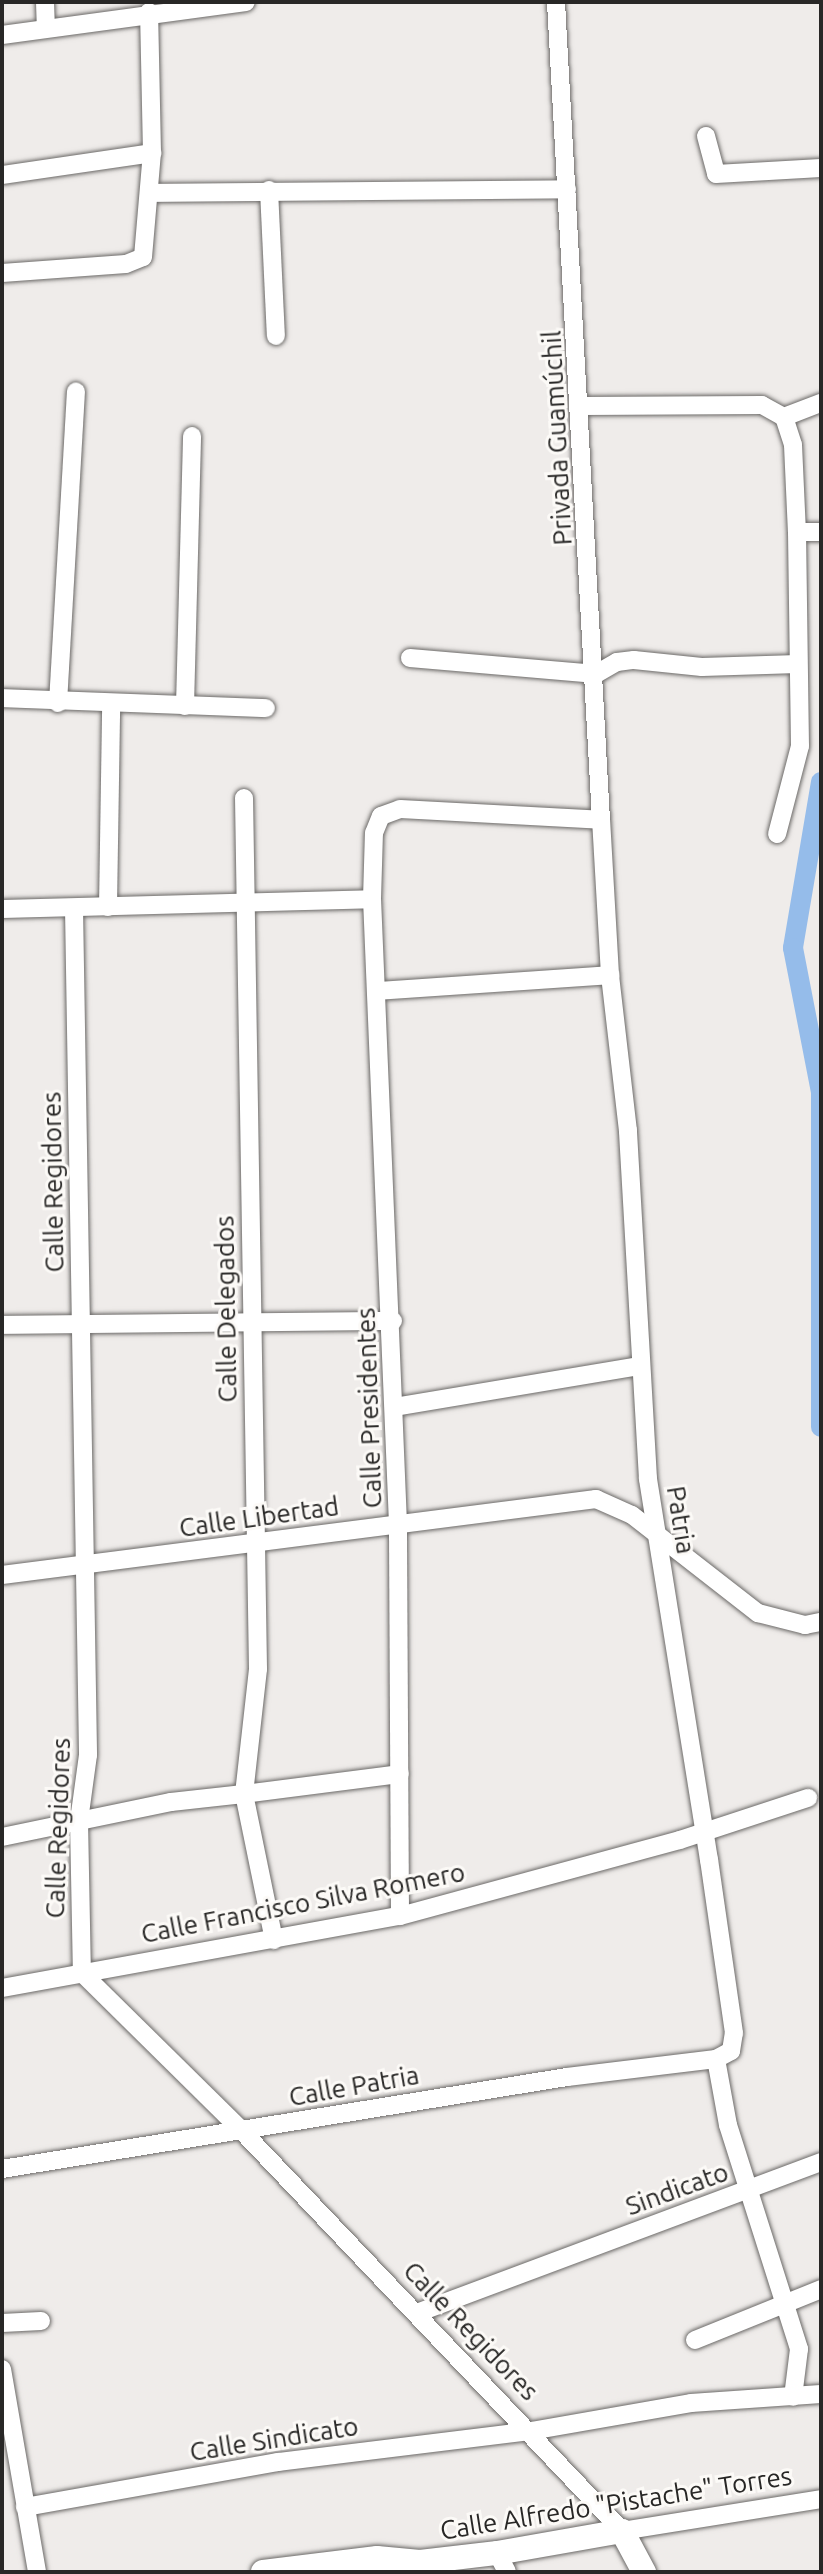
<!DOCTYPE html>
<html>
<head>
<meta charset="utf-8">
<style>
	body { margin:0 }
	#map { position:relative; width:823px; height:2574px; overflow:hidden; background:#efecea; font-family:Ubuntu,sans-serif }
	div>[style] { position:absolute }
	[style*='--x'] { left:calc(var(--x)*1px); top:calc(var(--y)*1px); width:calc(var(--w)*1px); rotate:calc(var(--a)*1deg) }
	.canal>* { height:20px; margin:-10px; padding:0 10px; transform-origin:10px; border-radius:10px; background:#95bcea }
	.roads { filter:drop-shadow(0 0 2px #6b6967) drop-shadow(0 0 2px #6b6967) }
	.street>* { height:18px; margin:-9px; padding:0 9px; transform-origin:9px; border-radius:9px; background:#fff }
	.secondary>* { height:24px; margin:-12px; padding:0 12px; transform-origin:12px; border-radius:12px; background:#fff }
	span { translate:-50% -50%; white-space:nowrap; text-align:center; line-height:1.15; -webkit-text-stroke:6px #fcfaf7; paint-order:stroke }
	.street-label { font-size:26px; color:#282726 }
	.frame { position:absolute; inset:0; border:4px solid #282726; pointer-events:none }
</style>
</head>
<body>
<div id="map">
	<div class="canal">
		<div style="--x:821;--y:782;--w:168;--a:99.6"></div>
		<div style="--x:793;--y:948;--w:147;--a:79"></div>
		<div style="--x:821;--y:1092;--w:335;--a:90"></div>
	</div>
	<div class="roads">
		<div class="street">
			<div style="--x:45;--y:2;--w:25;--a:88"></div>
			<div style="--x:2;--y:35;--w:246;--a:-7.7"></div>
			<div style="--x:706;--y:136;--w:39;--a:75"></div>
			<div style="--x:716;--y:174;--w:105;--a:-3.3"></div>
			<div style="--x:2;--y:175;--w:152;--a:-8.3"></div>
			<div style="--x:269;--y:190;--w:146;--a:87.3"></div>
			<div style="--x:150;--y:193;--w:417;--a:-0.5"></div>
			<div style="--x:2;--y:273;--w:124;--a:-4.2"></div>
			<div style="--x:126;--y:264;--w:18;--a:-22"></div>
			<div style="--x:143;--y:257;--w:104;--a:-85.1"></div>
			<div style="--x:152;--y:153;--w:141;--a:-91.2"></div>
			<div style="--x:582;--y:406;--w:180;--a:-0.3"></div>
			<div style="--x:762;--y:405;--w:25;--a:29"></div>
			<div style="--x:784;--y:417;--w:29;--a:72"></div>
			<div style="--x:793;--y:445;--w:87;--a:87.4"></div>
			<div style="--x:797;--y:532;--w:214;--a:89.2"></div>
			<div style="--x:800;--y:746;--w:91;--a:104.6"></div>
			<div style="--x:784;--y:417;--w:40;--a:-21"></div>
			<div style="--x:797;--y:532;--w:24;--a:0"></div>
			<div style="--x:410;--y:658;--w:187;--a:4.9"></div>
			<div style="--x:596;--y:674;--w:24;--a:-30"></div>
			<div style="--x:617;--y:662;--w:17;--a:-7"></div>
			<div style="--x:634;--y:660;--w:68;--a:5.9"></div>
			<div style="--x:702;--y:667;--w:96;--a:-1.8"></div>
			<div style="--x:2;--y:698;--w:264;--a:2.2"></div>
			<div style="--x:58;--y:703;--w:312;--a:-86.7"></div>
			<div style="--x:185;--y:706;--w:270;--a:-88.5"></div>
			<div style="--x:108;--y:907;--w:202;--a:-89.1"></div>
			<div style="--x:74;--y:908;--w:847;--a:89.05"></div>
			<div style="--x:88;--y:1755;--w:67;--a:97.8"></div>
			<div style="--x:79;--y:1821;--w:152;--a:88.9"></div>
			<div style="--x:82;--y:1973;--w:226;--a:44.6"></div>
			<div style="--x:243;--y:2132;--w:550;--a:46.47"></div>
			<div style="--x:622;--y:2531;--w:202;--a:-9.1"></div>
			<div style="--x:2;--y:909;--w:370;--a:-1.5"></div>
			<div style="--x:377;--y:991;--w:234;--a:-3.9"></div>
			<div style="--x:2;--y:1325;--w:391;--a:-0.6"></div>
			<div style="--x:395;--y:1407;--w:247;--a:-9.5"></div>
			<div style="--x:2;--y:1575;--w:599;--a:-7.29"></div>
			<div style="--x:596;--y:1499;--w:39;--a:24"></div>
			<div style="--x:632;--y:1515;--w:160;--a:37.9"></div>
			<div style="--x:758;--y:1613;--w:49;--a:14.3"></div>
			<div style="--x:805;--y:1625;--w:16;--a:-11"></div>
			<div style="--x:2;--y:1837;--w:173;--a:-11.7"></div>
			<div style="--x:171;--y:1802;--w:73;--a:-6.3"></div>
			<div style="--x:244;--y:1794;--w:126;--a:-83.6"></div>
			<div style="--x:258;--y:1669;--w:871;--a:-90.92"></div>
			<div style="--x:400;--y:1916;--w:392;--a:-90.3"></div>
			<div style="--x:398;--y:1524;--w:626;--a:-92.38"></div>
			<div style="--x:372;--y:899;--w:66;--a:-88.3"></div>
			<div style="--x:374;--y:833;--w:18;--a:-68"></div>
			<div style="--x:381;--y:816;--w:20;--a:-20"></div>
			<div style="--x:400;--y:809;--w:201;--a:3.1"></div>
			<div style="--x:601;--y:820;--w:819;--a:-93.15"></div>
			<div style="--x:274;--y:1940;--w:149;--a:-101.6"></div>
			<div style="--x:244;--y:1794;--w:157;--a:-7.3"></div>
			<div style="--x:2;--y:1988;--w:404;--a:-10.3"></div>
			<div style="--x:400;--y:1916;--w:290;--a:-15.2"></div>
			<div style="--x:680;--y:1840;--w:135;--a:-18.2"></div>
			<div style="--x:716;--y:2059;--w:67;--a:79.7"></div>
			<div style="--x:728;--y:2125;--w:235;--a:72.4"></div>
			<div style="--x:799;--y:2349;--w:48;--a:97.1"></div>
			<div style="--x:2;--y:2169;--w:572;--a:-9.25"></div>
			<div style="--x:567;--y:2077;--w:150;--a:-6.9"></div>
			<div style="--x:716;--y:2059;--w:17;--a:-28"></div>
			<div style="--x:731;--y:2051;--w:18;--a:-81"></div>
			<div style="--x:734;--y:2033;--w:175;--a:-98.2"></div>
			<div style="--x:709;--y:1860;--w:386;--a:-99.1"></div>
			<div style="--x:648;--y:1479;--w:349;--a:-93.3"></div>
			<div style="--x:628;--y:1131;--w:157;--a:-96.6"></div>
			<div style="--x:610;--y:975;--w:155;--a:-93.3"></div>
			<div style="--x:417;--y:2313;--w:431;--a:-20.5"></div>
			<div style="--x:2;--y:2323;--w:39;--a:-3"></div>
			<div style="--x:695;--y:2340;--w:136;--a:-22"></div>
			<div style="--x:2;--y:2369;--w:206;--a:80.2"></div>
			<div style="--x:25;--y:2507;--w:257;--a:-10.1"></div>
			<div style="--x:278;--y:2462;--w:255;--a:-7"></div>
			<div style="--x:531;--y:2431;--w:162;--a:-9.9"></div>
			<div style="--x:691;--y:2403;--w:130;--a:-4"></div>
			<div style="--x:497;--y:2553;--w:21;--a:62"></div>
		</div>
		<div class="secondary">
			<div style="--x:263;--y:2572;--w:115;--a:-7"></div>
			<div style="--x:377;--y:2558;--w:43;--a:5.3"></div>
			<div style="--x:420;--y:2562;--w:78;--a:-6.7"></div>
			<div style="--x:497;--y:2553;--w:127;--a:-10"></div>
			<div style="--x:622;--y:2531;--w:47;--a:61.8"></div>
		</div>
	</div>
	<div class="street-label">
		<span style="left:557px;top:438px;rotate:-93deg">Privada Guamúchil</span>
		<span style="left:53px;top:1182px;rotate:-91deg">Calle Regidores</span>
		<span style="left:226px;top:1309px;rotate:-91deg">Calle Delegados</span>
		<span style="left:369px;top:1408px;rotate:-92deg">Calle Presidentes</span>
		<span style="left:259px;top:1517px;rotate:-8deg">Calle Libertad</span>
		<span style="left:681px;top:1520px;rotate:81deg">Patria</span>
		<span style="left:58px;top:1828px;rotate:-88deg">Calle Regidores</span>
		<span style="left:303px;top:1903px;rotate:-11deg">Calle Francisco Silva Romero</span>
		<span style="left:354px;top:2086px;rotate:-10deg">Calle Patria</span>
		<span style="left:677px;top:2189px;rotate:-20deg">Sindicato</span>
		<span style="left:471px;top:2331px;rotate:46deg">Calle Regidores</span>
		<span style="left:274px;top:2439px;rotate:-9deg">Calle Sindicato</span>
		<span style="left:616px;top:2503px;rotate:-9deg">Calle Alfredo "Pistache" Torres</span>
	</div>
	<div class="frame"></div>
</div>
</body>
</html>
